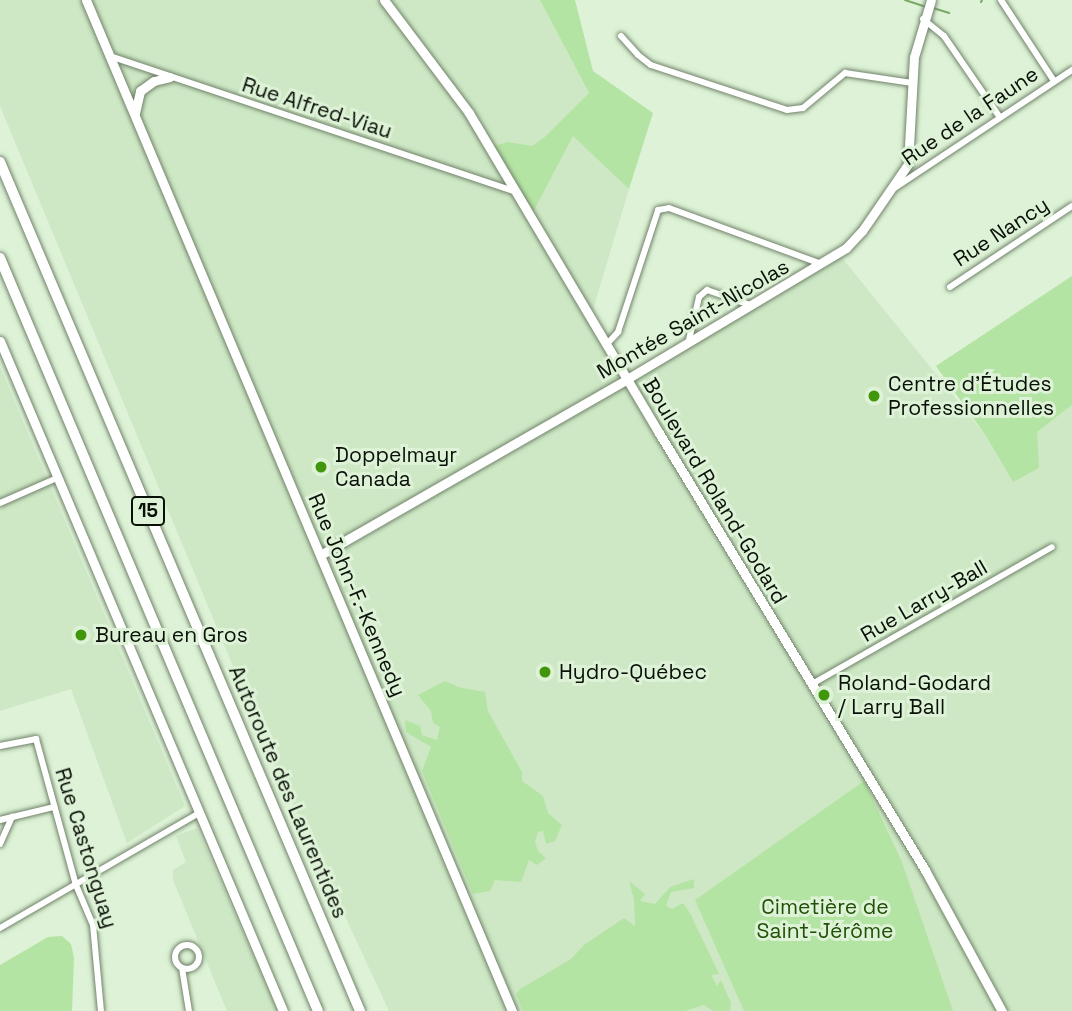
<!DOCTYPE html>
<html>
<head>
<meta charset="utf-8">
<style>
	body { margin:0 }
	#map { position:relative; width:1072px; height:1011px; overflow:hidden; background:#ddf2d6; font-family:"Space Grotesk",sans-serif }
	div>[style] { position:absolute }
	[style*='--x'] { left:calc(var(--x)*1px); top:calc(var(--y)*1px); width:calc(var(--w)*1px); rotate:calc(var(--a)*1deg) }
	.built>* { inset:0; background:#cee8c5 }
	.green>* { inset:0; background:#b4e4a3 }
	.stream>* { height:2px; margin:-1px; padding:0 1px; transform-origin:1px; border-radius:1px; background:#78aa65 }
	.roads { filter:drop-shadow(0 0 2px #71836a) drop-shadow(0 0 2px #71836a) }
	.street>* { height:6px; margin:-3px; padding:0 3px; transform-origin:3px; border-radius:3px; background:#fff }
	.street>.ring { margin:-3px; padding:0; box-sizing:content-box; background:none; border:6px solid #fff; border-radius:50% }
	.secondary>* { height:9px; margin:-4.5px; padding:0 4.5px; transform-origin:4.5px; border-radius:4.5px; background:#fff }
	.highway>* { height:10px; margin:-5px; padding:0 5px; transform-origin:5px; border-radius:5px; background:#fff }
	.dots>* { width:19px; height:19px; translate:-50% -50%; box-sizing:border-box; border:4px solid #ddf2d6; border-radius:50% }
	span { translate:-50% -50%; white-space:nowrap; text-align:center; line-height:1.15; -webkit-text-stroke:6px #ddf2d6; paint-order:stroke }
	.shield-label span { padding:2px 5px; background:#ddf2d6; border:2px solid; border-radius:5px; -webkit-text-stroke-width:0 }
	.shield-label { font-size:19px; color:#091007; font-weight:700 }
	.street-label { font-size:21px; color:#091007 }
	.poi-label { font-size:21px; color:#091007 }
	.left { translate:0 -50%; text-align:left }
	.park-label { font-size:21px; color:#205106 }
</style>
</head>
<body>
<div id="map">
	<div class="built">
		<div style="clip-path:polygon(0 0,540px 0,589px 93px,562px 121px,629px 189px,592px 313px,626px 378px,839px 254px,986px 436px,1013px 482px,1036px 432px,1072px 405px,1072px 1011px,389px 1011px,267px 748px,0 106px)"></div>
		<div style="clip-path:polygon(0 367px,185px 806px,127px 843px,71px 689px,0 711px)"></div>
		<div style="clip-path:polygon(197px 828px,278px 1011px,227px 1011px,173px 880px,173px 870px,186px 862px,176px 836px)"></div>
	</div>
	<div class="green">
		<div style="clip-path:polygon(540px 0,575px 0,593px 71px,653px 113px,629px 189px,573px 136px,531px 216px,491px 147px,508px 142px,532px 146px,546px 136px,589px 93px)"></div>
		<div style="clip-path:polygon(1072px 276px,1072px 405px,1037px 432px,1039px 468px,1013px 482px,986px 436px,936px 366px)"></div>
		<div style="clip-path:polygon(445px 681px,458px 687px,485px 692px,488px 711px,522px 772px,522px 781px,543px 796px,548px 813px,562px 825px,555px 841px,546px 844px,543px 831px,538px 832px,535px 842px,538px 851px,546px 858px,537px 865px,529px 860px,521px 882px,495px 880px,490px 891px,473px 894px,422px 771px,431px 747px,406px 732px,405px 720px,420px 726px,422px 735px,437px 740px,440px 727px,433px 723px,431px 711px,418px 695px)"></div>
		<div style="clip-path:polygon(864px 781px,902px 862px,953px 1011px,744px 1011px,695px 900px)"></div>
		<div style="clip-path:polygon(694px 879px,694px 888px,671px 892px,666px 906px,672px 909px,683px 903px,690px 913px,719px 974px,711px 975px,717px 986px,721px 980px,731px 1003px,730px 1011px,713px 1011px,704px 1005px,685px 1011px,523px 1011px,516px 994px,520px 989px,571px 959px,584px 945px,624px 918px,635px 926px,634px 899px,629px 881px,645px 894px,640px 901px,655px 904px,670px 887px)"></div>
		<div style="clip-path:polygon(62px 936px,71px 944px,74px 958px,72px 1011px,0 1011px,0 965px,48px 937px)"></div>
	</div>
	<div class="stream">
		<div style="--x:905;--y:0;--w:20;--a:18"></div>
		<div style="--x:981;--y:2;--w:2;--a:-63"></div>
		<div style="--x:933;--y:8;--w:17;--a:17"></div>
	</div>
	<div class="roads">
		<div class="street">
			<div style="--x:1001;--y:0;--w:97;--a:56.8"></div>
			<div style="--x:923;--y:19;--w:27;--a:39"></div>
			<div style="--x:944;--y:36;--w:97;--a:55.5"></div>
			<div style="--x:621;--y:36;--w:25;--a:48"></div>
			<div style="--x:638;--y:55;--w:16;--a:38"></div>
			<div style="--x:651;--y:65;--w:143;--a:18.3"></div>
			<div style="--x:787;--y:110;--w:16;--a:-7"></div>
			<div style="--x:803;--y:108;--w:55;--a:-39.8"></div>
			<div style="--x:845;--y:73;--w:68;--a:8.5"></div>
			<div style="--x:110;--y:56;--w:426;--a:18.5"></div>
			<div style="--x:893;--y:189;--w:215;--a:-33.6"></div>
			<div style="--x:950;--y:287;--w:146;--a:-33.6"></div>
			<div style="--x:689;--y:340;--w:44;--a:-76.9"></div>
			<div style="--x:699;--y:297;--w:11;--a:-41"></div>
			<div style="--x:707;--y:290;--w:46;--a:19.2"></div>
			<div style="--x:606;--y:345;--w:18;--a:-47"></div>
			<div style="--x:618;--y:332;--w:128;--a:-71.8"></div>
			<div style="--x:658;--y:210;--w:11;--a:-10"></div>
			<div style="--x:669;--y:208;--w:162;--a:20.2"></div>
			<div style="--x:0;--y:503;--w:62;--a:-23.7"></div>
			<div style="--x:812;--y:684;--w:276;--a:-29.7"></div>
			<div style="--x:0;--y:746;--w:37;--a:-11"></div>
			<div style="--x:36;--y:739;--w:151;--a:74.7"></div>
			<div style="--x:76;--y:885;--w:43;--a:67"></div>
			<div style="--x:93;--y:925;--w:86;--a:84.7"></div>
			<div style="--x:0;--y:820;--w:56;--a:-13.5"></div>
			<div style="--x:0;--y:844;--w:30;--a:-66"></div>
			<div style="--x:0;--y:928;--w:230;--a:-30"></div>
			<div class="ring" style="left:175px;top:945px;width:18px;height:18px"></div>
			<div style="--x:182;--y:968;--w:44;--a:80.8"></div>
		</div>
		<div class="secondary">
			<div style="--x:86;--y:0;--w:1097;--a:67.15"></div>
			<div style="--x:384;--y:0;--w:141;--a:53"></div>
			<div style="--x:469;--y:113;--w:372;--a:59.3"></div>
			<div style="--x:659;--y:433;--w:512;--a:58.67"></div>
			<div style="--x:925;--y:870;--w:161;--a:61.4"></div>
			<div style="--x:135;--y:113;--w:23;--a:-77"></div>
			<div style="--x:140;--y:91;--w:17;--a:-36"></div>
			<div style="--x:154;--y:81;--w:16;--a:-14"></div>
			<div style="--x:0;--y:341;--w:727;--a:67.1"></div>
			<div style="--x:322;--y:554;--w:352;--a:-29.8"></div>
			<div style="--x:627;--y:379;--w:255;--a:-30.9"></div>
			<div style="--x:846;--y:248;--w:23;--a:-47"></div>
			<div style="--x:862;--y:231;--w:81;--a:-55.5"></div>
			<div style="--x:908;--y:164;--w:107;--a:-86.8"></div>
			<div style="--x:914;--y:57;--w:59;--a:-73.4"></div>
		</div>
		<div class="highway">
			<div style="--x:0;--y:162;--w:922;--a:67.02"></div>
			<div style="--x:0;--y:258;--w:817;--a:67.11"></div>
		</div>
	</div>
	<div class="dots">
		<div style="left:874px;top:396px;background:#41970b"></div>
		<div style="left:321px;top:467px;background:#41970b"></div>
		<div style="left:81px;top:635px;background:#41970b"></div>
		<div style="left:545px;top:672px;background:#41970b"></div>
		<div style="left:824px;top:695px;background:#41970b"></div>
	</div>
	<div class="shield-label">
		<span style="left:148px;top:511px">15</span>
	</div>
	<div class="street-label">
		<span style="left:317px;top:108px;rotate:18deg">Rue Alfred-Viau</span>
		<span style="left:970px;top:116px;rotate:-34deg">Rue de la Faune</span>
		<span style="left:1001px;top:232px;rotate:-33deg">Rue Nancy</span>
		<span style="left:693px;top:319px;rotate:-30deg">Montée Saint-Nicolas</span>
		<span style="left:715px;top:491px;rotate:59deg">Boulevard Roland-Godard</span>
		<span style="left:357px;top:595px;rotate:67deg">Rue John-F.-Kennedy</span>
		<span style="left:924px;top:601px;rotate:-30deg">Rue Larry-Ball</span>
		<span style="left:288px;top:792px;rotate:67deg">Autoroute des Laurentides</span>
		<span style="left:86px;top:848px;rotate:73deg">Rue Castonguay</span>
	</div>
	<div class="poi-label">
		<span class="left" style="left:888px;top:396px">Centre d'Études<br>Professionnelles</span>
		<span class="left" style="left:335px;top:467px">Doppelmayr<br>Canada</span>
		<span class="left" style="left:95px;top:635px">Bureau en Gros</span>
		<span class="left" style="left:559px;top:672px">Hydro-Québec</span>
		<span class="left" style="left:838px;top:695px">Roland-Godard<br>/ Larry Ball</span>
	</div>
	<div class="park-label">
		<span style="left:825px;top:919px">Cimetière de<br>Saint-Jérôme</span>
	</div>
</div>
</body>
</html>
